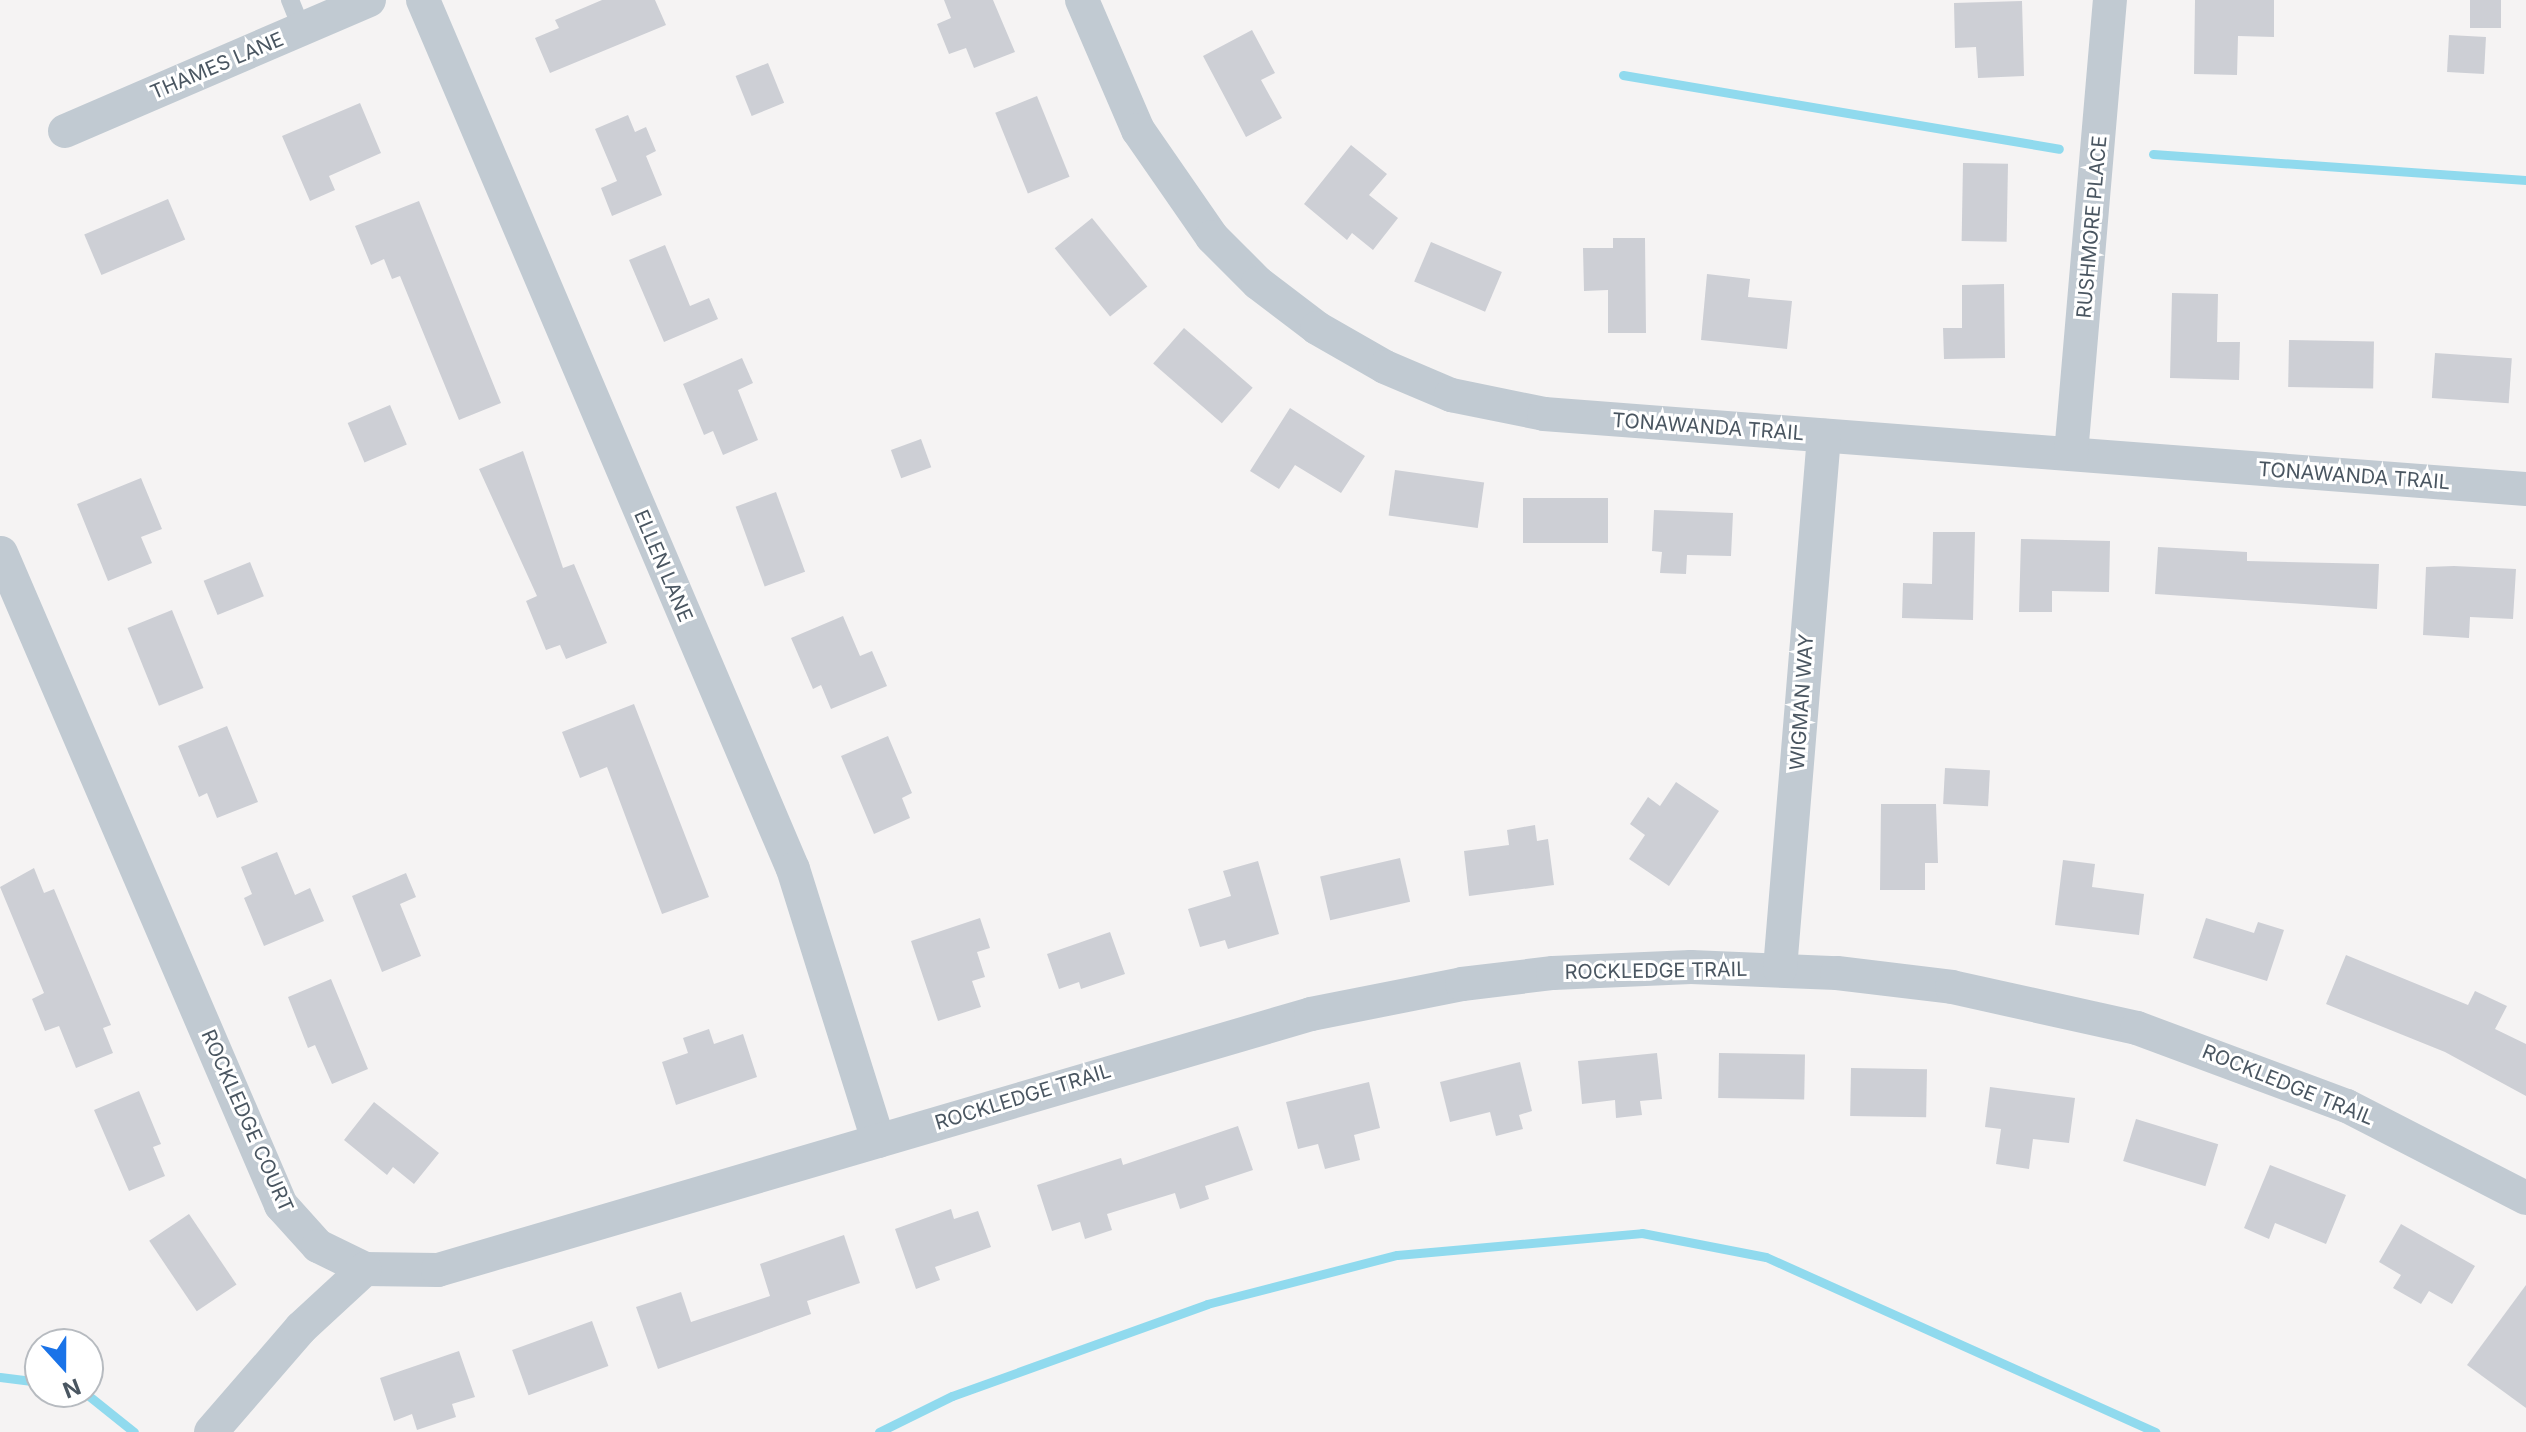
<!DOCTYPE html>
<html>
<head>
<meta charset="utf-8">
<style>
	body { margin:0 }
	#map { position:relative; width:2526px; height:1432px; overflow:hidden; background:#f5f3f3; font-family:Inter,sans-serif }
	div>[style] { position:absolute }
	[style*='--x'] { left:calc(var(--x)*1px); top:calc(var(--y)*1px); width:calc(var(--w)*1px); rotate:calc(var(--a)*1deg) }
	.stream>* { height:9px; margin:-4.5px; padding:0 4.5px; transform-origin:4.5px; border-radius:4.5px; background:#90daee }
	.building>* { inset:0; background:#cdcfd5; transform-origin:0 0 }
	.service>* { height:18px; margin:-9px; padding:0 9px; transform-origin:9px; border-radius:9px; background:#c1cad2 }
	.minor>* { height:34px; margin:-17px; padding:0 17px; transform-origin:17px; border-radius:17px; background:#c1cad2 }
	span { translate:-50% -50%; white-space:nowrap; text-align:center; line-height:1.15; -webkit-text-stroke:6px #fff; paint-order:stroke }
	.street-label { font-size:20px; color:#4a5661 }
	.north { position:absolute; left:24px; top:1328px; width:80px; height:80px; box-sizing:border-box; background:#fff; border:2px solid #b7bbc0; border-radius:50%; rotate:159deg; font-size:22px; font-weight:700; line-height:32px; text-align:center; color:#4a5661 }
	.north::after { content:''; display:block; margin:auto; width:28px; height:36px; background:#1a73e8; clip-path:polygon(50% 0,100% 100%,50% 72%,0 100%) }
</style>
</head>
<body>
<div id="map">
	<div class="stream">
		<div style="--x:1623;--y:75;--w:442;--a:9.6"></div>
		<div style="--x:2153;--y:154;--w:374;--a:4"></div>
		<div style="--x:0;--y:1377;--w:40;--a:7.1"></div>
		<div style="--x:84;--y:1392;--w:64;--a:38.7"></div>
		<div style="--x:879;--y:1432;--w:81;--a:-26.3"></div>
		<div style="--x:952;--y:1396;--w:271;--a:-19.8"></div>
		<div style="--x:1207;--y:1304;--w:196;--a:-14.5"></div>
		<div style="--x:1397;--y:1255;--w:246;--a:-5.1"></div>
		<div style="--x:1642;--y:1233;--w:126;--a:11"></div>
		<div style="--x:1766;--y:1257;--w:427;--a:24.2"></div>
	</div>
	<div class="building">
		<div style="clip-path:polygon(602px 0,655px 0,666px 25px,550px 73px,535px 38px,559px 28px,555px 20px)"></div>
		<div style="clip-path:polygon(944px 0,993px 0,1015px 52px,974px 68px,966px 48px,949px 54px,937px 24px,951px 18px)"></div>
		<div style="clip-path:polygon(2195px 0,2274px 0,2274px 37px,2238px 36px,2237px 75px,2194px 74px)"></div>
		<div style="left:2470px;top:0;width:31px;height:28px"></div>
		<div style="clip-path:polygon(2022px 1px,2024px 76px,1978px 78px,1976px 47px,1955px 48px,1954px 3px)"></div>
		<div style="clip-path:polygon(1252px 30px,1275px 73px,1261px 80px,1282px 118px,1246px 137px,1203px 56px)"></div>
		<div style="left:2449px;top:35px;width:37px;height:37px;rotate:3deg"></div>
		<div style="left:768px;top:63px;width:43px;height:35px;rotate:68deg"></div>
		<div style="left:1037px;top:96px;width:87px;height:45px;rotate:68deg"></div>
		<div style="clip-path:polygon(360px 103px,381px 153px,329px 176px,335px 190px,310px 201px,282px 136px)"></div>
		<div style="clip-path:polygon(628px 115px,635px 132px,646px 127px,656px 151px,646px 156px,662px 195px,612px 216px,601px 188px,617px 181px,595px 129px)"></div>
		<div style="clip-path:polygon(1351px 145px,1387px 174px,1369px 195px,1398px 218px,1373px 250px,1352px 233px,1347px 240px,1304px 204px)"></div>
		<div style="left:1963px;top:163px;width:45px;height:78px;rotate:1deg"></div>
		<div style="left:168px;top:199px;width:44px;height:91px;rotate:67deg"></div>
		<div style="clip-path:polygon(419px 201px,501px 403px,459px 420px,400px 276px,392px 279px,384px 259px,371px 265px,355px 226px)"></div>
		<div style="left:1092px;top:218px;width:88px;height:48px;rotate:51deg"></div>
		<div style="clip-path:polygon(1613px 238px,1645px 238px,1646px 333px,1608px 333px,1608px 290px,1584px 291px,1583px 248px,1613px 248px)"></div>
		<div style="left:1431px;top:242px;width:77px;height:43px;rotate:23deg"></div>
		<div style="clip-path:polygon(665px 245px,690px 306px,709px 298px,718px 319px,664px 342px,629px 260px)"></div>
		<div style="clip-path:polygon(1707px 274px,1750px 279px,1748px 297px,1792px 301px,1787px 349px,1701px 340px)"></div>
		<div style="clip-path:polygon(2004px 284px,2005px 358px,1944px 359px,1943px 328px,1962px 328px,1962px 285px)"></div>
		<div style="clip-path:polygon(2172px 293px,2218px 294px,2217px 342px,2240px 342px,2239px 380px,2170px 378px)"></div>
		<div style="left:1184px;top:328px;width:91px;height:47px;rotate:41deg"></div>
		<div style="left:2289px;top:340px;width:85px;height:47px;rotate:1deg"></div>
		<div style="left:2435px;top:353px;width:77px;height:45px;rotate:4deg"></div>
		<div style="clip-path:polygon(742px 358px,753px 383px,738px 390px,758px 440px,723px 455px,713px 431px,704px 435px,683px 384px)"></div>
		<div style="left:390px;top:405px;width:43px;height:46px;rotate:67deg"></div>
		<div style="clip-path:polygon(1290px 408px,1365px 456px,1341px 493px,1295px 465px,1279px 489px,1250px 471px)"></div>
		<div style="left:921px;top:439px;width:30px;height:32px;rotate:70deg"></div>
		<div style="clip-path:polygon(523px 451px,563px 568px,574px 564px,607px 643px,566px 659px,560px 645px,546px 650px,526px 601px,537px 596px,479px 469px)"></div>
		<div style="left:1395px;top:470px;width:90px;height:46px;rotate:8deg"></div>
		<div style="clip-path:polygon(141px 478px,162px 529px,141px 537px,152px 563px,108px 581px,77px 504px)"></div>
		<div style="left:776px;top:492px;width:85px;height:43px;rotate:70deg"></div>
		<div style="left:1608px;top:498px;width:45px;height:85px;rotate:90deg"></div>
		<div style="clip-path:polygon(1654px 510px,1733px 513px,1731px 556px,1687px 555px,1686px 574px,1660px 573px,1662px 552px,1652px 551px)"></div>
		<div style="clip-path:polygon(1933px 532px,1975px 532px,1973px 620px,1902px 618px,1903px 583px,1932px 584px)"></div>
		<div style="clip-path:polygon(2021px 539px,2110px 541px,2109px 592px,2052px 591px,2052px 612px,2019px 612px)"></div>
		<div style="clip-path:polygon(2158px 547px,2247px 552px,2247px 561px,2379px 564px,2377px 609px,2155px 594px)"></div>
		<div style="left:250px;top:562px;width:37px;height:50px;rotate:68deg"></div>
		<div style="clip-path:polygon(2454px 566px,2516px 569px,2513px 619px,2470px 617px,2469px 638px,2423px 635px,2426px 567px)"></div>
		<div style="left:172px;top:610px;width:84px;height:48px;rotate:68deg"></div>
		<div style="clip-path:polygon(843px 616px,860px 656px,872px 651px,887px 686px,831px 709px,821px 685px,813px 689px,791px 638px)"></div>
		<div style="clip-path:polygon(634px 704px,709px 897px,662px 914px,607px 767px,580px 778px,562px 732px)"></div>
		<div style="clip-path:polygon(227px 726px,258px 802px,217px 818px,207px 793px,199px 797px,178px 746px)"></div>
		<div style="clip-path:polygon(888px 736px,912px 793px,902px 798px,910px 818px,874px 834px,841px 756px)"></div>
		<div style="left:1945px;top:768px;width:45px;height:36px;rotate:3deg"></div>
		<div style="clip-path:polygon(1676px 782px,1719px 811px,1669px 886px,1629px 859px,1645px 835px,1630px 824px,1648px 797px,1660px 806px)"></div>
		<div style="clip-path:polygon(1881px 804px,1936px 804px,1938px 863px,1925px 863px,1925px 890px,1880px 890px)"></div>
		<div style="clip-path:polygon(1535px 825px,1537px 841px,1548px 839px,1554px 885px,1469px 896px,1464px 851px,1509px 845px,1507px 830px)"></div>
		<div style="clip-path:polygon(277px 852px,295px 895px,310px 888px,324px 921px,264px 946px,244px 898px,252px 894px,241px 867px)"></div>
		<div style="left:1400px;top:858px;width:45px;height:82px;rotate:77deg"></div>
		<div style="clip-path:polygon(2063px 860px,2095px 864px,2092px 887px,2144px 894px,2139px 935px,2055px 925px)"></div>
		<div style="clip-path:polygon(1258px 861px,1279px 934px,1228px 949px,1225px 940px,1200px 947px,1188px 909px,1231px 896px,1223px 871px)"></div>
		<div style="clip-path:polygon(34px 868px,44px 893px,54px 889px,111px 1025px,103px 1028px,113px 1053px,76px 1068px,59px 1026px,45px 1031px,32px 999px,44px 993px,0 887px)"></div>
		<div style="clip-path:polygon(406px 873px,416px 897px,400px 904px,421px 956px,382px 972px,352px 896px)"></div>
		<div style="clip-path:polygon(980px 918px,990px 948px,977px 952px,985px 977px,972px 981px,981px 1007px,938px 1021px,911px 941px)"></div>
		<div style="clip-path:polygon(2206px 918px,2254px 933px,2258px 922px,2284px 930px,2267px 981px,2193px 958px)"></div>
		<div style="clip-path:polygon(1110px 932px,1125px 974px,1081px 989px,1079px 982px,1059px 989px,1047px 954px)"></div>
		<div style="clip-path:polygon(2346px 955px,2468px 1005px,2475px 991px,2507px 1006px,2495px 1029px,2526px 1044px,2526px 1096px,2445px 1052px,2326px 1004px)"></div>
		<div style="clip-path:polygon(331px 979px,368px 1069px,332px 1084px,315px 1045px,308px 1048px,288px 997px)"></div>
		<div style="clip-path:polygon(709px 1029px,714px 1044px,743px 1034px,757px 1077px,676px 1105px,662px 1062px,688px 1053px,683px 1038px)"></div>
		<div style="clip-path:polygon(1657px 1053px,1662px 1099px,1640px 1101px,1642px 1115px,1616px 1118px,1615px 1100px,1582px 1104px,1578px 1061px)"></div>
		<div style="left:1719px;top:1053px;width:86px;height:45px;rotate:1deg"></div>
		<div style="clip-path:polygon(1520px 1062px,1532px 1111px,1519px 1115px,1523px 1129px,1496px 1136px,1490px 1112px,1450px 1122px,1440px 1082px)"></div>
		<div style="left:1851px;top:1068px;width:76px;height:48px;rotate:1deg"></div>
		<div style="clip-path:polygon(1369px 1082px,1380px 1128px,1354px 1135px,1360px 1160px,1325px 1169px,1318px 1144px,1298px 1149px,1286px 1102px)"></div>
		<div style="clip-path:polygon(1990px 1087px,2075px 1098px,2069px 1143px,2033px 1139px,2029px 1169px,1996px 1164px,2001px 1129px,1985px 1127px)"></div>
		<div style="clip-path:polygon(139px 1091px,161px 1144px,153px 1147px,165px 1176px,129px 1191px,94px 1110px)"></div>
		<div style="clip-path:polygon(374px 1102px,439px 1153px,414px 1184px,393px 1167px,387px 1175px,344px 1140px)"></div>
		<div style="left:2136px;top:1119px;width:86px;height:44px;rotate:17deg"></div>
		<div style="clip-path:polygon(1238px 1126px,1253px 1170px,1205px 1186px,1209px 1199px,1180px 1209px,1175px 1193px,1107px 1214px,1112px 1230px,1085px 1239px,1080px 1222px,1052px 1231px,1037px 1185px,1121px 1158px,1123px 1165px)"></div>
		<div style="clip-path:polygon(2270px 1165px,2346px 1195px,2326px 1244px,2275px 1223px,2269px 1239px,2244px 1228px)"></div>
		<div style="clip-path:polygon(951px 1209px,954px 1219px,978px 1211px,991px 1247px,935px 1267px,940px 1280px,916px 1289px,895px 1229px)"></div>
		<div style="left:189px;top:1214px;width:85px;height:48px;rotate:56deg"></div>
		<div style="clip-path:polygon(2401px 1224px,2475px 1266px,2452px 1304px,2429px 1291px,2421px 1304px,2393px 1288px,2401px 1275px,2379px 1262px)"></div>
		<div style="clip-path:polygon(844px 1235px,860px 1283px,807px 1301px,811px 1314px,658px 1369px,636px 1307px,681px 1292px,691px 1322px,770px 1296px,760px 1264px)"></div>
		<div style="clip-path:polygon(2526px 1285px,2526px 1408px,2467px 1365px)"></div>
		<div style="left:592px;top:1321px;width:48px;height:85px;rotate:70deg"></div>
		<div style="clip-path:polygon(459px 1351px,475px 1397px,452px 1404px,456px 1417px,417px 1430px,412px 1414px,394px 1421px,380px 1378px)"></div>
	</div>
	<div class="service">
		<div style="--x:290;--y:0;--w:31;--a:68"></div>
	</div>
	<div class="minor">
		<div style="--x:423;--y:0;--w:944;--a:66.94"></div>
		<div style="--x:793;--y:869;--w:285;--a:72.6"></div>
		<div style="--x:1082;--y:0;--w:142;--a:66.7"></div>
		<div style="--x:1138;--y:130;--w:130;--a:55.3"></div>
		<div style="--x:1212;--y:237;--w:65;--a:45"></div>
		<div style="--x:1258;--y:283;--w:74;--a:37.3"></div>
		<div style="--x:1317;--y:328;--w:78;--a:29.8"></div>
		<div style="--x:1385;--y:367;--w:72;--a:23"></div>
		<div style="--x:1451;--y:395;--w:95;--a:11.5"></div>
		<div style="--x:1544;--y:414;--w:985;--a:4.37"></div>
		<div style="--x:65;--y:131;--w:331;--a:-23.3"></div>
		<div style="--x:2071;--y:454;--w:456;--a:-85.1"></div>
		<div style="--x:1;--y:553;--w:710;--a:66.76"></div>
		<div style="--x:281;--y:1205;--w:55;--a:47.9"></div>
		<div style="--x:318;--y:1246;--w:52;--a:26.1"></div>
		<div style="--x:365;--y:1269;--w:73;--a:0.8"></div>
		<div style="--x:438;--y:1270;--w:910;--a:-16.34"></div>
		<div style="--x:1311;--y:1014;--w:154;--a:-11.2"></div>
		<div style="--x:1462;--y:984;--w:92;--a:-6.9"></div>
		<div style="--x:1553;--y:973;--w:138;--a:-2.5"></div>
		<div style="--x:1691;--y:967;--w:146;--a:2.4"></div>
		<div style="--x:1837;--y:973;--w:116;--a:6.9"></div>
		<div style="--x:1952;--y:987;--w:189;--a:12.5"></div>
		<div style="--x:2137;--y:1028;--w:224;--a:20.4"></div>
		<div style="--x:2347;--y:1106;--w:201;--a:27.2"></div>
		<div style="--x:1780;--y:969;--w:535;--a:-85.28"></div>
		<div style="--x:211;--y:1432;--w:138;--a:-49.1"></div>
		<div style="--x:301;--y:1328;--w:87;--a:-42.7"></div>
	</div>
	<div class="street-label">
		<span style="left:217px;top:66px;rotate:-23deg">THAMES LANE</span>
		<span style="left:2092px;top:227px;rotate:-85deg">RUSHMORE PLACE</span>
		<span style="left:1708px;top:427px;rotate:4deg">TONAWANDA TRAIL</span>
		<span style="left:2354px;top:476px;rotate:4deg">TONAWANDA TRAIL</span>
		<span style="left:663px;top:566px;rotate:67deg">ELLEN LANE</span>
		<span style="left:1802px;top:702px;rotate:-86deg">WIGMAN WAY</span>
		<span style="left:1656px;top:971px;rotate:-1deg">ROCKLEDGE TRAIL</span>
		<span style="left:2288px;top:1085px;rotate:22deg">ROCKLEDGE TRAIL</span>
		<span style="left:1023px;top:1097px;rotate:-17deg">ROCKLEDGE TRAIL</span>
		<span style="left:247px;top:1121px;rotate:66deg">ROCKLEDGE COURT</span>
	</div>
	<div class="north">N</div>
</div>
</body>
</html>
